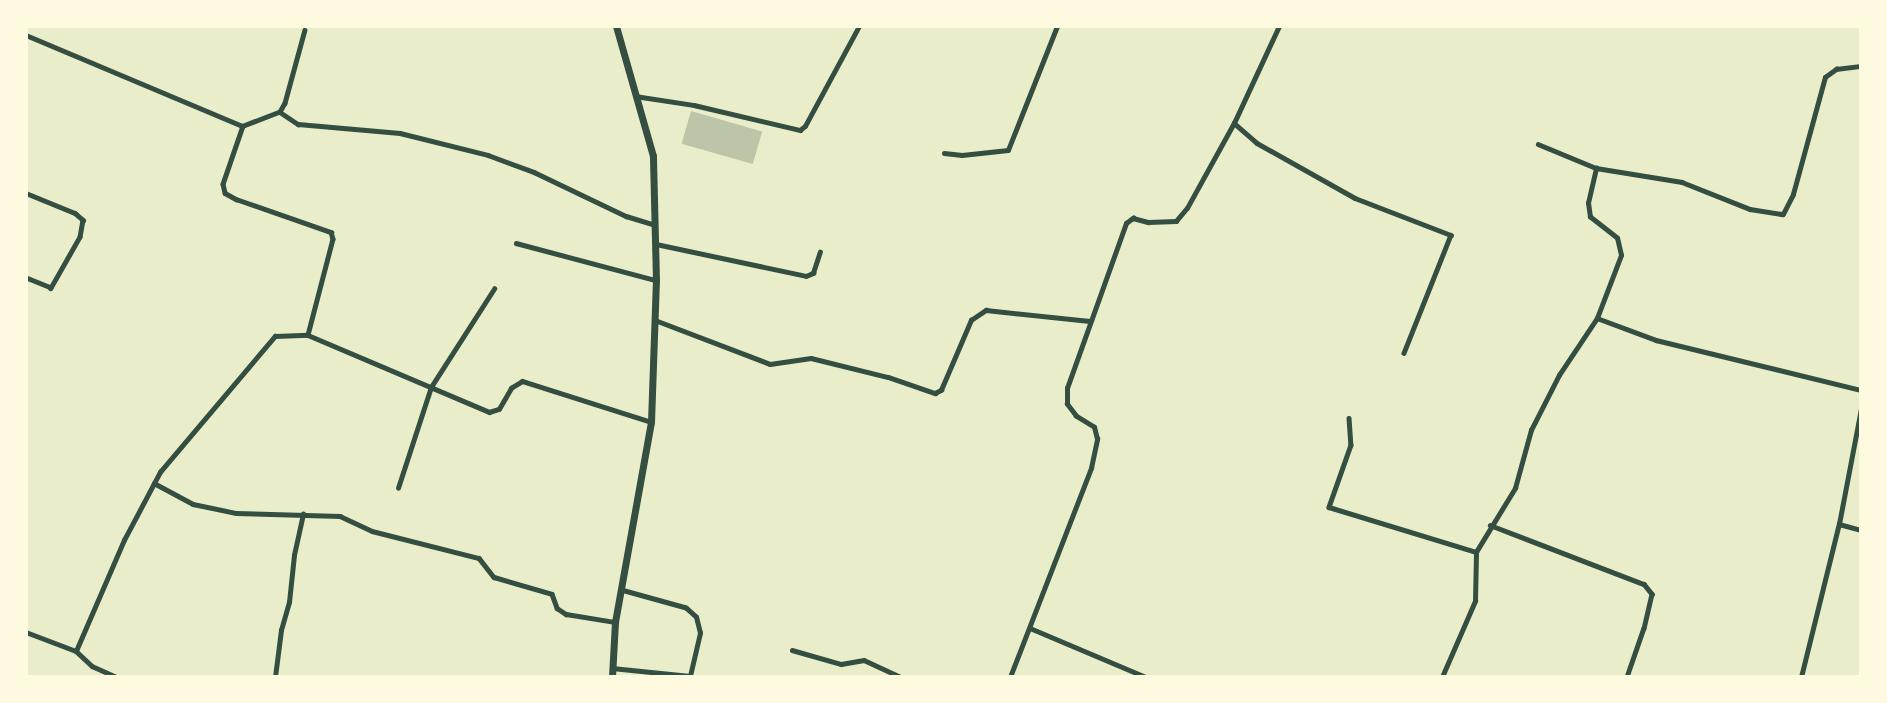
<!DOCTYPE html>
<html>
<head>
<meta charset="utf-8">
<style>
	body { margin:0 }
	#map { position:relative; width:1887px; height:703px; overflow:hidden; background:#e9edc9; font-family:"Source Sans 3",sans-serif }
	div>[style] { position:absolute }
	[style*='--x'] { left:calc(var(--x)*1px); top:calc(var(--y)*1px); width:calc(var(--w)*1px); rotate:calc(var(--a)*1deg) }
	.building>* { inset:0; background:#bcc5a7; transform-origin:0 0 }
	.minor>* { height:4.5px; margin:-2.25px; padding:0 2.25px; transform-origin:2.25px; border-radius:2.25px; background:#344e41 }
	.primary>* { height:7px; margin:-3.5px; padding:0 3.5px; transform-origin:3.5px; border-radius:3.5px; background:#344e41 }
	span { translate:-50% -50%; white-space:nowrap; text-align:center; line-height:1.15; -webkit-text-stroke:7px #fefae0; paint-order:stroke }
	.frame { position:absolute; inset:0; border:28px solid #fefae0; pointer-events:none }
</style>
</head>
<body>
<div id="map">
	<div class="building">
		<div style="left:691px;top:111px;width:74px;height:34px;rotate:16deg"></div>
	</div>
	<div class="minor">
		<div style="--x:305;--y:30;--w:76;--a:105.3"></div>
		<div style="--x:285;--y:103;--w:10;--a:119"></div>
		<div style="--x:280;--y:112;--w:40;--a:159"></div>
		<div style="--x:243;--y:126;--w:61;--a:109"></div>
		<div style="--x:223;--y:184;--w:9;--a:77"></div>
		<div style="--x:225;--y:193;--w:13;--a:29"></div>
		<div style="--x:236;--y:199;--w:101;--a:19.2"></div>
		<div style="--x:331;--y:232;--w:7;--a:74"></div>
		<div style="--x:333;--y:239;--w:99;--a:104.6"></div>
		<div style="--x:26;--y:35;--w:235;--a:22.8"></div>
		<div style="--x:635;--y:96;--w:60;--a:8.7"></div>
		<div style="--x:694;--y:105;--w:109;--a:13.3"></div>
		<div style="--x:800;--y:130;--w:6;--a:-39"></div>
		<div style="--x:805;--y:126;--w:114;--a:-61.6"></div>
		<div style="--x:280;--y:112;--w:22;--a:34"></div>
		<div style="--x:298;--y:124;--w:102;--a:5"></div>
		<div style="--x:400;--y:133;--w:91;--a:14"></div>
		<div style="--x:488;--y:155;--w:49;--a:20.3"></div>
		<div style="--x:534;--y:172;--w:102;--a:25.6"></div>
		<div style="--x:626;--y:216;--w:30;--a:17"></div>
		<div style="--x:1234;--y:123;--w:30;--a:41"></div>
		<div style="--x:1257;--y:143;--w:112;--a:29.3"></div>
		<div style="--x:1355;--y:198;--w:103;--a:21.1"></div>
		<div style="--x:1451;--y:235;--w:127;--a:111.7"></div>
		<div style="--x:1538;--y:144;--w:63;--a:22.5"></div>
		<div style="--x:1596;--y:168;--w:87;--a:9.2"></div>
		<div style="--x:1682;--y:182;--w:73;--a:21.7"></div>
		<div style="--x:1750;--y:209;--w:33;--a:9"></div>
		<div style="--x:1783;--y:214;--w:22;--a:-63"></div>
		<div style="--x:1793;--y:194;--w:121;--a:-74.7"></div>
		<div style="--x:1825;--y:77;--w:14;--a:-36"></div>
		<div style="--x:1836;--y:69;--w:25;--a:-7"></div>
		<div style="--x:944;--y:153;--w:18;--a:6"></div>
		<div style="--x:962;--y:155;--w:46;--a:-6.2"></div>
		<div style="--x:1008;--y:150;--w:133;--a:-68.4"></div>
		<div style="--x:26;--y:193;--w:53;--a:22.2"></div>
		<div style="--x:75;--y:213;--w:11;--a:41"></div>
		<div style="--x:83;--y:220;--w:17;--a:100"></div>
		<div style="--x:80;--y:237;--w:59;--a:119.6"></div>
		<div style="--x:51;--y:288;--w:27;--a:-158"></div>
		<div style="--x:516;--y:243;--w:144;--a:14.9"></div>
		<div style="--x:656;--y:244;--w:153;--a:12"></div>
		<div style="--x:806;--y:276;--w:8;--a:-23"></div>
		<div style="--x:813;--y:273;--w:22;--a:-72"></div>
		<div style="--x:1597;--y:318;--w:63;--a:20.4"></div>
		<div style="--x:1656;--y:340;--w:211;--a:13.7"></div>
		<div style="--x:655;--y:320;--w:123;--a:20.9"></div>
		<div style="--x:770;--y:364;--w:41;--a:-8.3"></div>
		<div style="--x:811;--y:358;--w:79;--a:13.9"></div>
		<div style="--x:888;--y:377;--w:50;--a:18.8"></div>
		<div style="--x:935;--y:393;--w:7;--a:-27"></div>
		<div style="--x:941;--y:390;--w:76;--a:-66.8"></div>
		<div style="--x:971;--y:320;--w:18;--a:-34"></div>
		<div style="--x:986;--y:310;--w:104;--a:6.1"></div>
		<div style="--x:1349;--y:418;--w:27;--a:86"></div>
		<div style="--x:1351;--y:445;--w:66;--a:109.5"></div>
		<div style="--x:1329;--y:507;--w:154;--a:17"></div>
		<div style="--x:154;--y:483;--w:44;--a:28.3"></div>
		<div style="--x:193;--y:504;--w:44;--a:11.8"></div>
		<div style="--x:236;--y:513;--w:104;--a:1.7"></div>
		<div style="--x:340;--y:516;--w:35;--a:25"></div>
		<div style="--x:372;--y:531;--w:110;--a:14.2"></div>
		<div style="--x:479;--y:558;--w:24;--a:52"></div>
		<div style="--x:494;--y:577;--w:60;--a:16.3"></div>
		<div style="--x:552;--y:594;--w:15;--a:70"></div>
		<div style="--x:557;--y:608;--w:11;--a:34"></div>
		<div style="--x:566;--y:614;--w:50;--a:9.3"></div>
		<div style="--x:398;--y:488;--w:106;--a:-71.9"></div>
		<div style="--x:431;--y:387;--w:117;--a:-57.3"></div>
		<div style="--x:1839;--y:524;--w:23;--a:15"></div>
		<div style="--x:1490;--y:525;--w:165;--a:21"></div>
		<div style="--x:1644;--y:584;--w:13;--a:51"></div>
		<div style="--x:1652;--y:594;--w:35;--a:103"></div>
		<div style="--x:1644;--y:628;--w:52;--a:109.1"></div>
		<div style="--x:1030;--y:628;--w:126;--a:22.9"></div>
		<div style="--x:26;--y:632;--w:53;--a:20.8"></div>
		<div style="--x:76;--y:651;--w:121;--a:-66.6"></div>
		<div style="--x:124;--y:540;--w:77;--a:-62.1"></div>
		<div style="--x:160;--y:472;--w:178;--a:-49.8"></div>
		<div style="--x:275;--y:336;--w:33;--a:-2"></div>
		<div style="--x:308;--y:335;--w:197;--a:23"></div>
		<div style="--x:489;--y:412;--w:10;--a:-17"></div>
		<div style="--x:499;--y:409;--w:24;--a:-60"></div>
		<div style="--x:511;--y:388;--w:13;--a:-32"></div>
		<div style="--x:522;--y:381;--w:135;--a:17.6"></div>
		<div style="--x:792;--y:650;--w:51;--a:15.9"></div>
		<div style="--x:841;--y:664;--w:23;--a:-10"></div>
		<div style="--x:864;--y:660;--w:40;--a:25"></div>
		<div style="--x:76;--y:651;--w:22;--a:43"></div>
		<div style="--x:92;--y:666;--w:27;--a:24"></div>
		<div style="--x:612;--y:668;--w:78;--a:5.9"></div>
		<div style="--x:690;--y:676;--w:44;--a:-76.9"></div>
		<div style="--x:700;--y:633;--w:16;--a:-104"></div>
		<div style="--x:696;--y:617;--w:13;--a:-138"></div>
		<div style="--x:686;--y:608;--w:67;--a:-164.5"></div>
		<div style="--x:275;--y:677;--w:47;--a:-82.7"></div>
		<div style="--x:281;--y:630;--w:29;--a:-74"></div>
		<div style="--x:289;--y:602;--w:47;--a:-83.9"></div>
		<div style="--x:294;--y:555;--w:42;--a:-77.6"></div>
		<div style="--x:1010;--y:677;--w:224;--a:-68.8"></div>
		<div style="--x:1091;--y:468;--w:30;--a:-78"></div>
		<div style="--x:1097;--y:439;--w:12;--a:-104"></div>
		<div style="--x:1094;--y:427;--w:21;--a:-149"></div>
		<div style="--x:1076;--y:416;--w:15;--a:-127"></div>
		<div style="--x:1067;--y:404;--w:16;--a:-90"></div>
		<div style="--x:1067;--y:388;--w:175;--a:-70.3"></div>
		<div style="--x:1126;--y:223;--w:9;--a:-36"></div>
		<div style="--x:1133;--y:218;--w:16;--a:15"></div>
		<div style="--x:1148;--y:222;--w:28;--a:-2"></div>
		<div style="--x:1176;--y:221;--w:17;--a:-50"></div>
		<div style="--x:1187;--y:208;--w:97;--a:-61.1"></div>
		<div style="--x:1234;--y:123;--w:107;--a:-65.1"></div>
		<div style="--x:1442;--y:677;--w:83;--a:-66.5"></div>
		<div style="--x:1475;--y:601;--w:49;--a:-88.8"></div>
		<div style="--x:1476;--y:552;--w:75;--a:-58.6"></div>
		<div style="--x:1515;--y:488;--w:60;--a:-74.6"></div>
		<div style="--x:1531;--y:430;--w:62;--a:-63"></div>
		<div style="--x:1559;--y:375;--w:69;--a:-56.3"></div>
		<div style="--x:1597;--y:318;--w:67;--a:-69.1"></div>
		<div style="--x:1621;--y:255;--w:17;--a:-103"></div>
		<div style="--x:1617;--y:238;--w:34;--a:-142"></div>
		<div style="--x:1590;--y:217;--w:14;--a:-98"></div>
		<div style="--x:1588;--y:203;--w:36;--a:-77"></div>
		<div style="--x:1801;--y:677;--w:158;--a:-76.1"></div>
		<div style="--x:1839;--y:524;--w:117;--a:-79.2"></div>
	</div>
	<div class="primary">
		<div style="--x:612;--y:677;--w:55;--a:-86.9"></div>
		<div style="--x:615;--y:622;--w:203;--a:-79.8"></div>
		<div style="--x:651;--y:422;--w:141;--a:-88"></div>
		<div style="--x:656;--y:281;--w:125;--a:-91.4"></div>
		<div style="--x:653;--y:156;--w:135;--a:-105.9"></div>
	</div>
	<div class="frame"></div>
</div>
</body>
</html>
